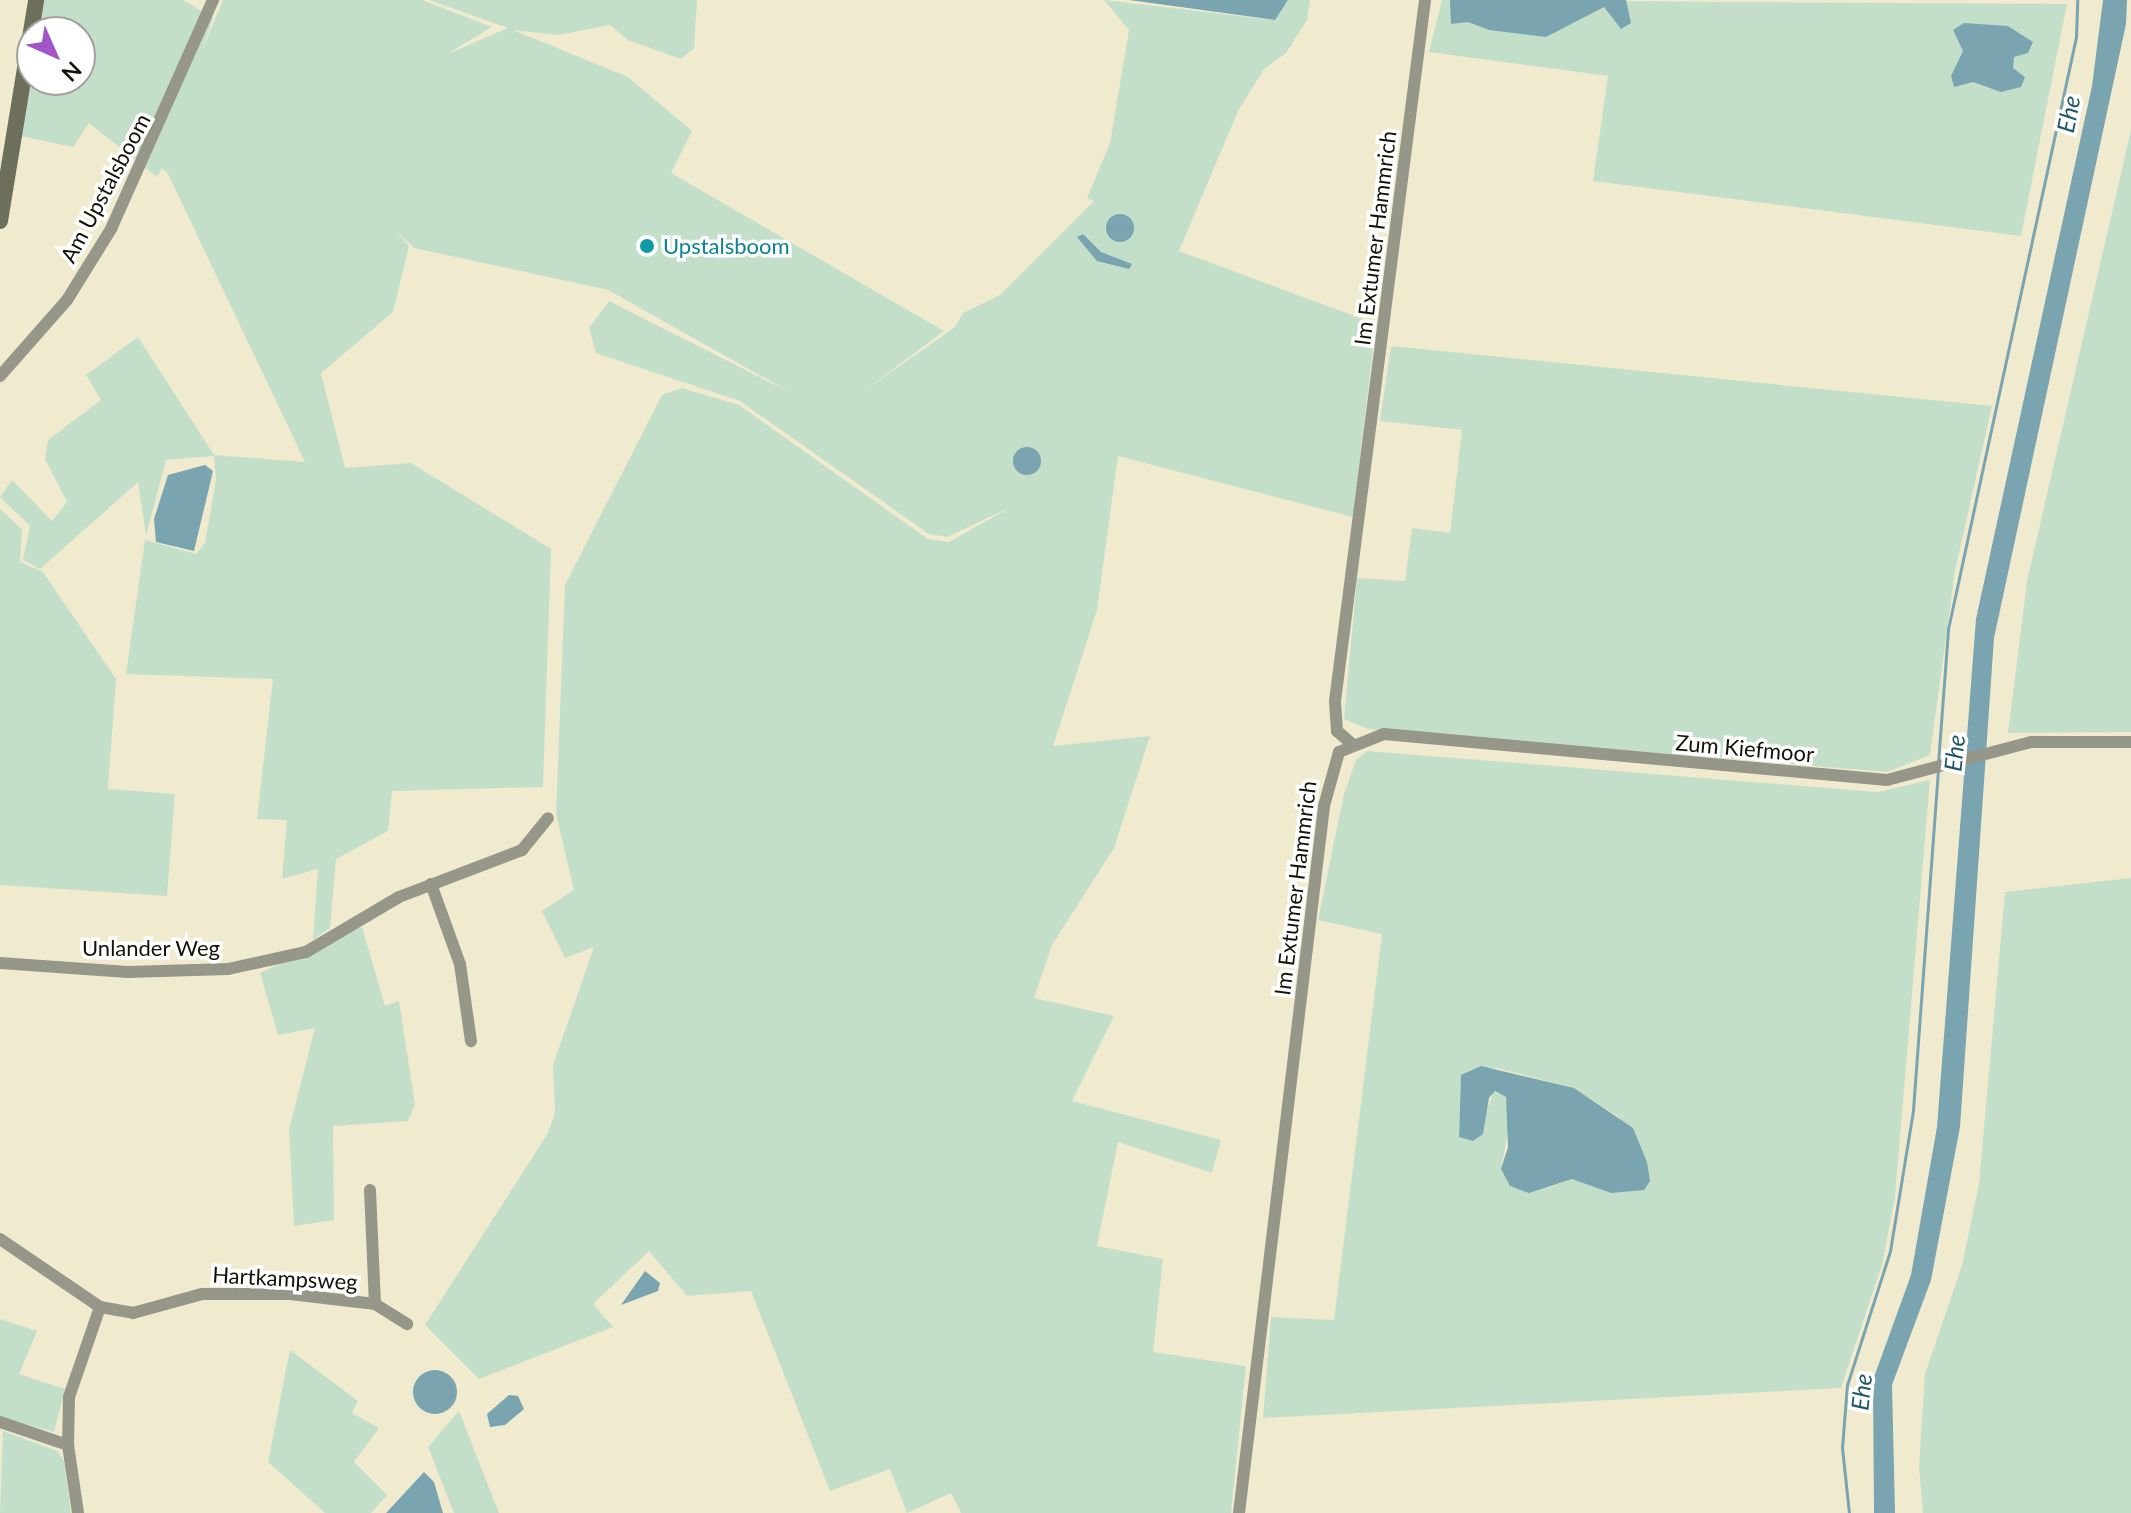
<!DOCTYPE html>
<html>
<head>
<meta charset="utf-8">
<style>
	body { margin:0 }
	#map { position:relative; width:2131px; height:1513px; overflow:hidden; background:#f0ebcf; font-family:Lato,sans-serif }
	div>[style] { position:absolute }
	[style*='--x'] { left:calc(var(--x)*1px); top:calc(var(--y)*1px); width:calc(var(--w)*1px); rotate:calc(var(--a)*1deg) }
	.green>* { inset:0; background:#c4dfc9 }
	.water>* { inset:0; background:#7aa4af }
	.round { border-radius:50% }
	.stream>* { height:3px; margin:-1.5px; padding:0 1.5px; transform-origin:1.5px; border-radius:1.5px; background:#7aa4af }
	.street>* { height:12px; margin:-6px; padding:0 6px; transform-origin:6px; border-radius:6px; background:#969788 }
	.secondary>* { height:16px; margin:-8px; padding:0 8px; transform-origin:8px; border-radius:8px; background:#6e6f5a }
	.dots>* { width:22px; height:22px; translate:-50% -50%; box-sizing:border-box; border:4px solid #fff; border-radius:50% }
	span { translate:-50% -50%; white-space:nowrap; text-align:center; line-height:1.15; -webkit-text-stroke:7px #fff; paint-order:stroke }
	.street-label { font-size:22px; color:#131108 }
	.culture-label { font-size:22px; color:#0d838f }
	.left { translate:0 -50%; text-align:left }
	.water-label { font-size:24px; color:#1e5865; font-style:italic }
	.north { position:absolute; left:16px; top:16px; width:80px; height:80px; box-sizing:border-box; background:#fff; border:2px solid #a1a09c; border-radius:50%; rotate:135deg; font-size:22px; font-weight:700; line-height:32px; text-align:center; color:#131108 }
	.north::after { content:''; display:block; margin:auto; width:28px; height:36px; background:#a255c7; clip-path:polygon(50% 0,100% 100%,50% 72%,0 100%) }
</style>
</head>
<body>
<div id="map">
	<div class="green">
		<div style="clip-path:polygon(43px 0,183px 0,213px 18px,201px 53px,223px 0,422px 0,492px 27px,447px 54px,508px 28px,429px 0,697px 0,694px 48px,681px 59px,628px 40px,610px 25px,558px 35px,513px 30px,628px 77px,692px 131px,671px 173px,944px 331px,864px 391px,955px 327px,963px 313px,1000px 295px,1094px 201px,1087px 198px,1110px 143px,1129px 30px,1104px 0,1274px 20px,1288px 0,1310px 0,1307px 20px,1286px 53px,1264px 69px,1238px 111px,1179px 251px,1376px 324px,1353px 517px,1118px 456px,1097px 610px,1053px 746px,1150px 736px,1114px 848px,1052px 945px,1034px 998px,1114px 1016px,1072px 1101px,1221px 1140px,1212px 1173px,1118px 1142px,1097px 1246px,1163px 1259px,1153px 1352px,1246px 1366px,1231px 1513px,961px 1513px,951px 1493px,907px 1513px,890px 1469px,830px 1491px,751px 1291px,687px 1296px,649px 1251px,593px 1304px,613px 1327px,479px 1379px,425px 1325px,548px 1133px,555px 1112px,553px 1065px,594px 947px,565px 958px,542px 911px,574px 890px,556px 814px,565px 585px,662px 395px,682px 388px,739px 405px,928px 539px,949px 542px,1011px 507px,947px 537px,929px 534px,740px 401px,596px 353px,589px 328px,609px 301px,793px 394px,608px 290px,414px 248px,394px 229px,409px 246px,393px 312px,321px 373px,345px 468px,411px 463px,551px 549px,543px 787px,392px 791px,388px 831px,336px 859px,330px 928px,313px 940px,318px 869px,282px 879px,287px 820px,257px 819px,273px 679px,126px 674px,145px 540px,196px 554px,205px 543px,216px 480px,214px 456px,166px 460px,146px 536px,138px 482px,40px 569px,23px 560px,30px 526px,0 497px,12px 480px,52px 521px,67px 502px,45px 459px,48px 440px,101px 400px,86px 375px,138px 337px,214px 455px,305px 462px,168px 174px,162px 168px,157px 177px,89px 123px,73px 147px,20px 136px,32px 66px,32px 80px,80px 80px,80px 32px,38px 32px)"></div>
		<div style="clip-path:polygon(1442px 0,2067px 4px,2021px 236px,1593px 181px,1608px 76px,1429px 52px)"></div>
		<div style="clip-path:polygon(2131px 130px,2131px 732px,2008px 733px,2027px 581px)"></div>
		<div style="clip-path:polygon(1391px 346px,1992px 406px,1955px 571px,1930px 755px,1887px 772px,1368px 729px,1344px 719px,1357px 578px,1405px 581px,1412px 528px,1450px 533px,1462px 430px,1380px 421px)"></div>
		<div style="clip-path:polygon(0 509px,22px 529px,20px 562px,43px 572px,116px 679px,108px 789px,175px 794px,167px 896px,0 885px)"></div>
		<div style="clip-path:polygon(evenodd,1367px 751px,1878px 792px,1930px 780px,1895px 1197px,1882px 1265px,1841px 1388px,1263px 1418px,1271px 1317px,1334px 1320px,1382px 934px,1318px 920px,1344px 794px,1356px 760px,1367px 751px,1497px 1068px,1574px 1088px,1620px 1118px,1572px 1179px,1547px 1188px,1501px 1169px,1509px 1126px,1506px 1097px,1494px 1091px,1486px 1112px,1459px 1137px,1461px 1075px,1497px 1068px)"></div>
		<div style="clip-path:polygon(2131px 878px,2131px 1513px,1923px 1513px,1919px 1466px,1925px 1374px,1962px 1265px,1979px 1184px,2005px 892px)"></div>
		<div style="clip-path:polygon(362px 927px,385px 1006px,399px 1001px,415px 1104px,408px 1121px,333px 1126px,334px 1220px,294px 1226px,289px 1130px,315px 1028px,278px 1035px,260px 973px)"></div>
		<div style="clip-path:polygon(0 1319px,37px 1331px,19px 1374px,65px 1389px,54px 1432px,0 1417px)"></div>
		<div style="clip-path:polygon(290px 1350px,358px 1401px,352px 1413px,379px 1428px,354px 1462px,387px 1495px,371px 1513px,325px 1513px,268px 1462px)"></div>
		<div style="clip-path:polygon(459px 1411px,499px 1513px,454px 1513px,428px 1447px)"></div>
		<div style="clip-path:polygon(3px 1431px,57px 1451px,64px 1461px,71px 1513px,0 1513px)"></div>
	</div>
	<div class="water">
		<div style="clip-path:polygon(1129px 0,1288px 0,1275px 20px)"></div>
		<div style="clip-path:polygon(1450px 0,1626px 0,1631px 23px,1621px 29px,1604px 7px,1546px 37px,1489px 30px,1468px 22px,1451px 24px)"></div>
		<div style="clip-path:polygon(2103px 0,2127px 0,2126px 24px,1994px 638px,1960px 1127px,1931px 1280px,1892px 1385px,1895px 1513px,1874px 1513px,1873px 1380px,1911px 1275px,1937px 1127px,1976px 619px,2092px 86px)"></div>
		<div style="clip-path:polygon(1964px 23px,2008px 26px,2033px 42px,2028px 53px,2014px 57px,2013px 68px,2025px 77px,2021px 87px,2001px 92px,1973px 82px,1954px 87px,1951px 76px,1963px 51px,1953px 30px)"></div>
		<div class="round" style="left:1106px;top:214px;width:28px;height:28px"></div>
		<div style="clip-path:polygon(1083px 234px,1101px 252px,1132px 264px,1129px 269px,1097px 261px,1077px 237px)"></div>
		<div class="round" style="left:1013px;top:447px;width:28px;height:28px"></div>
		<div style="clip-path:polygon(205px 465px,213px 471px,194px 551px,156px 542px,154px 519px,168px 475px)"></div>
		<div style="clip-path:polygon(1481px 1066px,1574px 1088px,1633px 1128px,1647px 1162px,1650px 1181px,1644px 1190px,1611px 1193px,1572px 1179px,1529px 1193px,1510px 1186px,1501px 1169px,1508px 1147px,1506px 1097px,1495px 1091px,1489px 1098px,1483px 1134px,1473px 1141px,1459px 1137px,1461px 1075px)"></div>
		<div style="clip-path:polygon(645px 1271px,660px 1283px,658px 1291px,621px 1305px)"></div>
		<div class="round" style="left:413px;top:1370px;width:44px;height:44px"></div>
		<div style="clip-path:polygon(509px 1395px,518px 1396px,524px 1409px,505px 1425px,490px 1427px,487px 1414px)"></div>
		<div style="clip-path:polygon(424px 1472px,434px 1482px,443px 1513px,386px 1513px)"></div>
	</div>
	<div class="stream">
		<div style="--x:1938;--y:763;--w:134;--a:-85.7"></div>
		<div style="--x:1948;--y:629;--w:606;--a:-77.8"></div>
		<div style="--x:2076;--y:37;--w:37;--a:-88"></div>
		<div style="--x:1849;--y:1513;--w:65;--a:-96.1"></div>
		<div style="--x:1842;--y:1448;--w:63;--a:-85.5"></div>
		<div style="--x:1847;--y:1385;--w:141;--a:-72.2"></div>
		<div style="--x:1890;--y:1251;--w:143;--a:-80.7"></div>
		<div style="--x:1913;--y:1110;--w:340;--a:-85.8"></div>
	</div>
	<div class="street">
		<div style="--x:0;--y:376;--w:101;--a:-48.6"></div>
		<div style="--x:67;--y:300;--w:84;--a:-58.2"></div>
		<div style="--x:111;--y:229;--w:251;--a:-66"></div>
		<div style="--x:1352;--y:744;--w:20;--a:-139"></div>
		<div style="--x:1337;--y:731;--w:30;--a:-94"></div>
		<div style="--x:1335;--y:701;--w:707;--a:-82.68"></div>
		<div style="--x:431;--y:884;--w:85;--a:70.1"></div>
		<div style="--x:460;--y:964;--w:78;--a:81.9"></div>
		<div style="--x:0;--y:963;--w:128;--a:4"></div>
		<div style="--x:128;--y:972;--w:100;--a:-1.7"></div>
		<div style="--x:228;--y:969;--w:80;--a:-12.3"></div>
		<div style="--x:306;--y:952;--w:108;--a:-30.6"></div>
		<div style="--x:399;--y:897;--w:132;--a:-20.9"></div>
		<div style="--x:522;--y:850;--w:41;--a:-50.9"></div>
		<div style="--x:370;--y:1190;--w:114;--a:87.5"></div>
		<div style="--x:0;--y:1239;--w:121;--a:34.2"></div>
		<div style="--x:100;--y:1307;--w:34;--a:10"></div>
		<div style="--x:133;--y:1313;--w:72;--a:-15.4"></div>
		<div style="--x:202;--y:1294;--w:88;--a:0"></div>
		<div style="--x:290;--y:1294;--w:86;--a:6.7"></div>
		<div style="--x:375;--y:1304;--w:38;--a:32"></div>
		<div style="--x:0;--y:1422;--w:72;--a:18.7"></div>
		<div style="--x:68;--y:1445;--w:69;--a:81.6"></div>
		<div style="--x:68;--y:1445;--w:48;--a:-88.8"></div>
		<div style="--x:69;--y:1397;--w:95;--a:-71"></div>
		<div style="--x:1239;--y:1513;--w:712;--a:-83.14"></div>
		<div style="--x:1324;--y:806;--w:56;--a:-74.5"></div>
		<div style="--x:1339;--y:752;--w:48;--a:-21.8"></div>
		<div style="--x:1384;--y:734;--w:505;--a:5.23"></div>
		<div style="--x:1887;--y:780;--w:149;--a:-14.8"></div>
		<div style="--x:2031;--y:742;--w:100;--a:0"></div>
	</div>
	<div class="secondary">
		<div style="--x:0;--y:221;--w:224;--a:-80.7"></div>
	</div>
	<div class="dots">
		<div style="left:647px;top:246px;background:#0f9aa8"></div>
	</div>
	<div class="street-label">
		<span style="left:105px;top:188px;rotate:-62deg">Am Upstalsboom</span>
		<span style="left:1375px;top:238px;rotate:-83deg">Im Extumer Hammrich</span>
		<span style="left:1745px;top:748px;rotate:5deg">Zum Kiefmoor</span>
		<span style="left:1295px;top:888px;rotate:-83deg">Im Extumer Hammrich</span>
		<span style="left:151px;top:948px">Unlander Weg</span>
		<span style="left:285px;top:1278px;rotate:3deg">Hartkampsweg</span>
	</div>
	<div class="culture-label">
		<span class="left" style="left:663px;top:246px">Upstalsboom</span>
	</div>
	<div class="water-label">
		<span style="left:2068px;top:114px;rotate:-79deg">Ehe</span>
		<span style="left:1954px;top:753px;rotate:-84deg">Ehe</span>
		<span style="left:1861px;top:1392px;rotate:-84deg">Ehe</span>
	</div>
	<div class="north">N</div>
</div>
</body>
</html>
